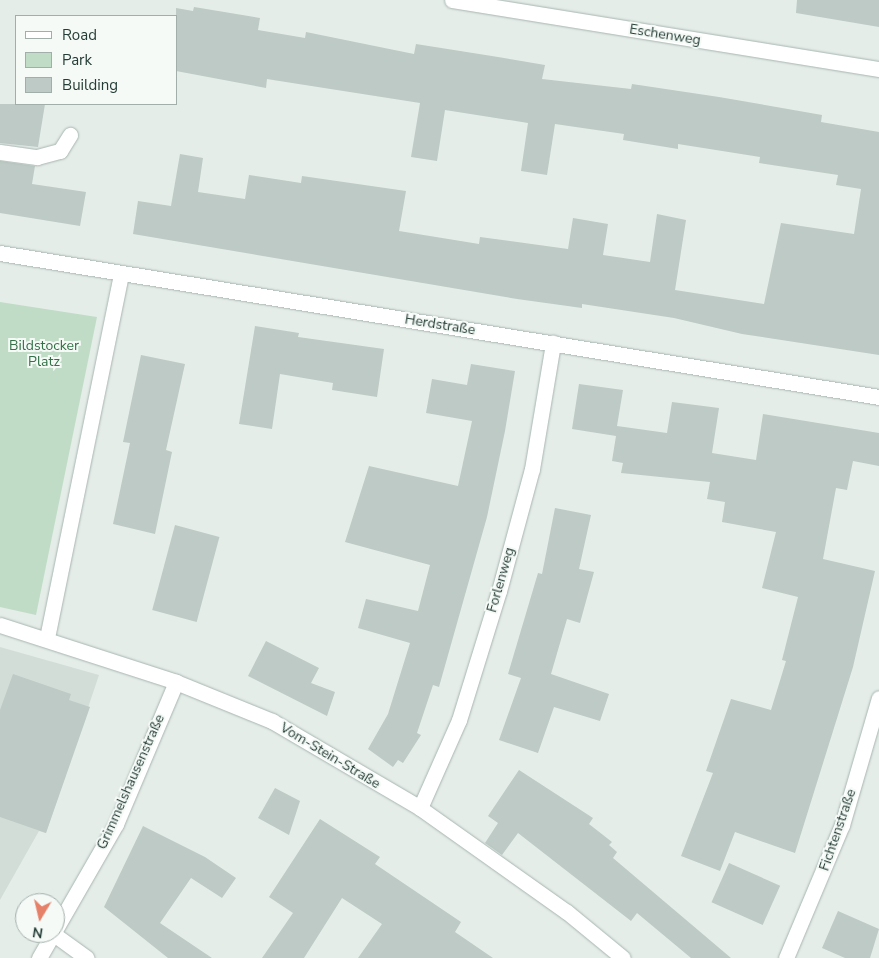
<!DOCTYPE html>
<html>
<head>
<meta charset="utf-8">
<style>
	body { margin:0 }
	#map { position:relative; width:879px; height:958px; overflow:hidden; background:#e5ede9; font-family:"Nunito Sans",sans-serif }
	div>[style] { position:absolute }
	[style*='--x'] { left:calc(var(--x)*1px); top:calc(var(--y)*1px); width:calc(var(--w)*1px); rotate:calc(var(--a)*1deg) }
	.built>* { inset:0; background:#d3ddd8 }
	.green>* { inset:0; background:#c0dcc6 }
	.building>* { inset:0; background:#bdcac5; transform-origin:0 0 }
	.roads { filter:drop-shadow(0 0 1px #a8b5b0) drop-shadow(0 0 1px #a8b5b0) }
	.lane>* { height:15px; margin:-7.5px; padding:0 7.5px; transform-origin:7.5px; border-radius:7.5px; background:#fff }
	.street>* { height:15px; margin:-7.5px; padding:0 7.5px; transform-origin:7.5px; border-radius:7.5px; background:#fff }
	span { translate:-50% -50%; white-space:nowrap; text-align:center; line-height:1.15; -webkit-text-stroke:4px #f5faf7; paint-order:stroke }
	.street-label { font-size:14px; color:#253d36 }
	.park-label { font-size:14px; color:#337147 }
	.legend { position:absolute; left:15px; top:15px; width:162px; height:90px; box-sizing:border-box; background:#f5faf7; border:1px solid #a2aeaa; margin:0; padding:6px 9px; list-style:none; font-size:15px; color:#253d36 }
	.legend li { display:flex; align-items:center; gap:10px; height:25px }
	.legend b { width:25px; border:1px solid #a2aeaa }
	.north { position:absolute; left:15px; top:893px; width:50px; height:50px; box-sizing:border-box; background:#f5faf7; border:1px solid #a2aeaa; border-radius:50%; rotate:189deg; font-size:14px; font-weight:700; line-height:20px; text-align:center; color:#253d36 }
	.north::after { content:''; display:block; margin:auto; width:18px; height:22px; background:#e68169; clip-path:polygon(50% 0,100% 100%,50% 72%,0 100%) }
</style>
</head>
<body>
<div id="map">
	<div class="built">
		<div style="clip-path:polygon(0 647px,99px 675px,46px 833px,39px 831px,0 900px)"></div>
	</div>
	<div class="green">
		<div style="clip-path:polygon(0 302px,97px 317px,36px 615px,0 607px)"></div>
	</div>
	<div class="building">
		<div style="clip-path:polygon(797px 0,879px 0,879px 27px,796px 13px)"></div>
		<div style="clip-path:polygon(194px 7px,260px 18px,258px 30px,305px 38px,306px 32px,414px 54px,416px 44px,498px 57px,545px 65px,542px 79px,631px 89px,632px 84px,719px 97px,822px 115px,821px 122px,879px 132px,879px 355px,742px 334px,674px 318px,582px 304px,582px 308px,517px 299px,133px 234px,138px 201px,171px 206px,180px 154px,203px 158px,198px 192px,245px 199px,249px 175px,301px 183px,302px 176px,406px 191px,399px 231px,479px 244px,480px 237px,568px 249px,573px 218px,608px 224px,603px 255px,650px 262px,657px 214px,686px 220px,675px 290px,764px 304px,781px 223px,854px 234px,861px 189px,836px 185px,838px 175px,759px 163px,760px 157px,678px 144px,678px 149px,623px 140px,624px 134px,555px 124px,547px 175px,521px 171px,528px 123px,445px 110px,437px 161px,411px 157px,420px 103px,273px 80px,267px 79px,266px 88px,176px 71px,176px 8px,193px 11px)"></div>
		<div style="clip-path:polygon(0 104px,45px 104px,38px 147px,0 143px)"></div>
		<div style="clip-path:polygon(0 161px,35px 166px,32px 184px,86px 192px,80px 226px,0 213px)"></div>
		<div style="clip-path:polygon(255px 326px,299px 333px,298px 337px,384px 349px,377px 397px,332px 390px,333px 383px,280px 374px,272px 429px,239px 424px)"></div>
		<div style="clip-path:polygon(141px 355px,185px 364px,166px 450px,172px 452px,155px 534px,113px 524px,130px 443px,123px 442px)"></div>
		<div style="clip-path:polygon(471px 364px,515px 371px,505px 431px,487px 517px,439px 687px,433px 685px,417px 733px,421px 735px,403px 763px,398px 760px,393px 767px,368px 749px,388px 714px,410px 643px,358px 628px,366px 599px,418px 611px,430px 565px,345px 542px,369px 466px,458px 486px,472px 421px,426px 413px,432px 379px,467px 385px)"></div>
		<div style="clip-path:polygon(579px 384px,623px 390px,617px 426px,667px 433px,672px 402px,719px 408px,712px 453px,756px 460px,763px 414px,879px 433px,879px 466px,853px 461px,847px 490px,836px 488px,823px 559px,875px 571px,853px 667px,795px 853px,735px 832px,720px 871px,681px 856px,713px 773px,706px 771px,731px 699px,771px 710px,786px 661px,782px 660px,798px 597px,762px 588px,776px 532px,722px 522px,725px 502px,707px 499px,710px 482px,621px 473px,623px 463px,612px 461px,616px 436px,572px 429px)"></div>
		<div style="clip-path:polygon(555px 508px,591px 515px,579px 569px,594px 572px,580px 623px,567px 619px,551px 674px,609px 694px,600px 721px,554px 707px,538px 753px,499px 740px,521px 678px,508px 674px,538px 573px,542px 574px)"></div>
		<div style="left:175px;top:525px;width:46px;height:88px;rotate:15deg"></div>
		<div style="clip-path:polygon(266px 641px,319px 668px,311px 683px,335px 692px,327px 716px,248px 676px)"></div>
		<div style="clip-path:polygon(13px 674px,71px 694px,69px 700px,90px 707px,46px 833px,0 817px,0 710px)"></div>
		<div style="clip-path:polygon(519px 770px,593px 818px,589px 824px,612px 842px,609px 845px,617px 852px,613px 858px,731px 958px,691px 958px,637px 913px,631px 921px,518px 833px,502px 855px,485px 843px,498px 823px,488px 816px)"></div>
		<div style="clip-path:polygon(275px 788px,300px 801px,289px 835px,258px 818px)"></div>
		<div style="clip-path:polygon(320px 819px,380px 857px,375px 864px,461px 922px,455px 932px,493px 958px,358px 958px,382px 924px,342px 898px,304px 958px,262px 958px,293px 913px,269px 897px)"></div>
		<div style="clip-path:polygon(143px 826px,205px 857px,236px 878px,222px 898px,191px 878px,160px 923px,212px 958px,168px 958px,104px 907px)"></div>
		<div style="left:729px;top:863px;width:56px;height:43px;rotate:24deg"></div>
		<div style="clip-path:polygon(838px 911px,879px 929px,870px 958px,845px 958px,822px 948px)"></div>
	</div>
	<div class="roads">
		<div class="lane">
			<div style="--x:0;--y:152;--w:37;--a:8"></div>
			<div style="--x:37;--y:157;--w:24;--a:-15"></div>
			<div style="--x:60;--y:151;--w:19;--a:-58"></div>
		</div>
		<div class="street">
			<div style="--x:452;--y:0;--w:433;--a:9.2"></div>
			<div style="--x:0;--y:253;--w:891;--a:9.3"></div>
			<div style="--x:0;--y:625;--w:185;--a:17.9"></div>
			<div style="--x:176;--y:682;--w:104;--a:22.1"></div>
			<div style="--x:272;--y:721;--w:172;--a:30.4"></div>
			<div style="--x:420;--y:808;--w:180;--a:35.3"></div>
			<div style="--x:567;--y:912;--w:72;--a:39.4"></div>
			<div style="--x:47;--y:638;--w:371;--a:-78.5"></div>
			<div style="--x:420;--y:808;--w:96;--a:-66.1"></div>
			<div style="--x:459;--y:720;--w:135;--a:-72.8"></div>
			<div style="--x:499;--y:591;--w:126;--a:-74.9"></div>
			<div style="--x:532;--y:469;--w:128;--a:-80.5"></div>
			<div style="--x:55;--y:935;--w:39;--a:36"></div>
			<div style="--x:39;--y:958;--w:155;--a:-60.1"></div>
			<div style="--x:116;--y:824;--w:154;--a:-67.1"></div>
			<div style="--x:786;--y:958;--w:144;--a:-67.2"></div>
			<div style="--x:842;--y:825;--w:132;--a:-73.8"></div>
		</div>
	</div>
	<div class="street-label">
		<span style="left:665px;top:35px;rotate:9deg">Eschenweg</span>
		<span style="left:440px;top:325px;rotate:9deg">Herdstraße</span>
		<span style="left:501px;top:580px;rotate:-74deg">Forlenweg</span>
		<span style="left:330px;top:756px;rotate:31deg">Vom-Stein-Straße</span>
		<span style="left:131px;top:782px;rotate:-66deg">Grimmelshausenstraße</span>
		<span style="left:838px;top:830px;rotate:-71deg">Fichtenstraße</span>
	</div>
	<div class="park-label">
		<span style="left:44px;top:354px">Bildstocker<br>Platz</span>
	</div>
	<ul class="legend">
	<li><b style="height:6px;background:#fff"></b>Road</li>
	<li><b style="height:14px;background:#c0dcc6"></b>Park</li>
	<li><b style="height:14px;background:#bdcac5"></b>Building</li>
	</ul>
	<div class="north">N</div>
</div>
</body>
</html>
